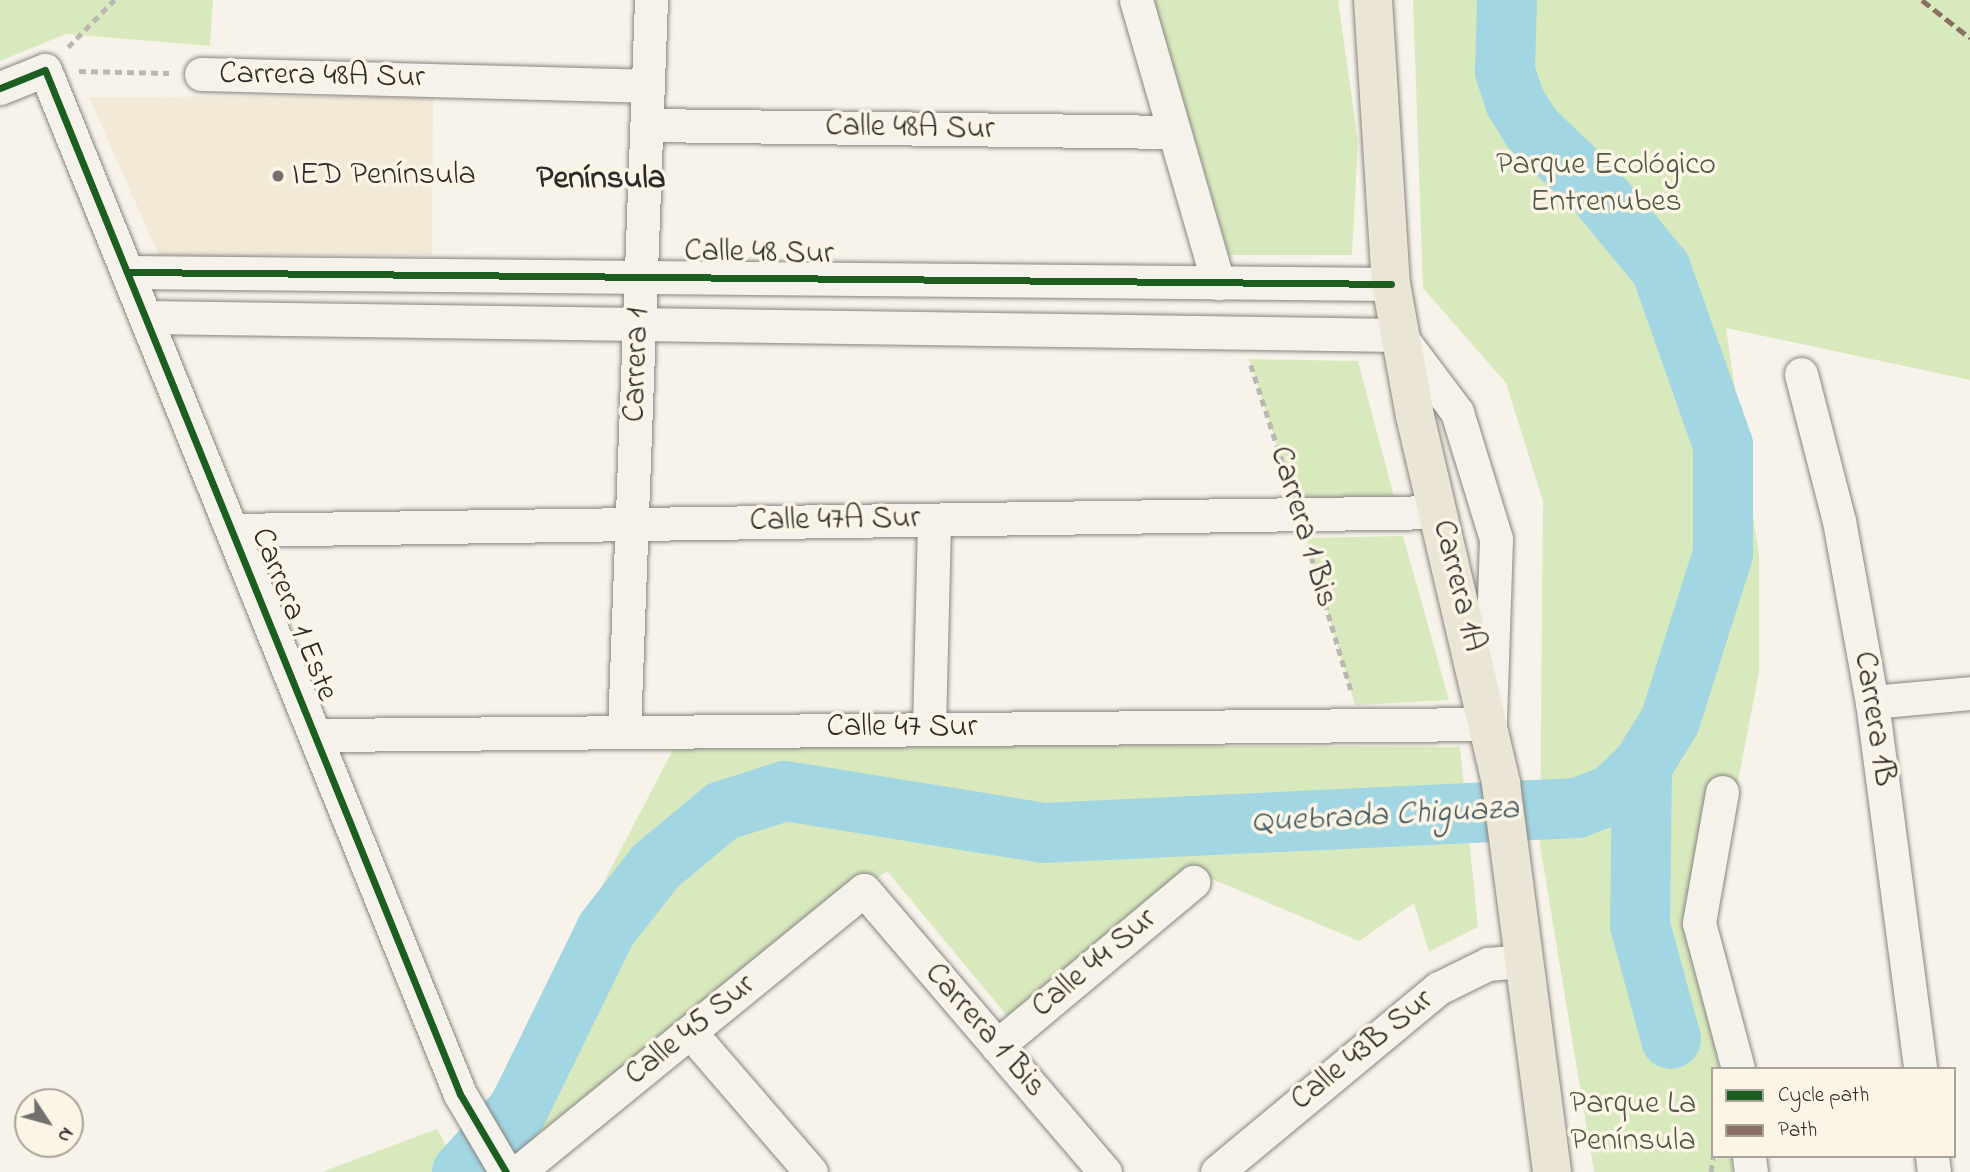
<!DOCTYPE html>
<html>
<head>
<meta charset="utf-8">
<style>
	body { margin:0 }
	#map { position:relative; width:1970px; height:1172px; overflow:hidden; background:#f7f3ea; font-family:"Indie Flower",sans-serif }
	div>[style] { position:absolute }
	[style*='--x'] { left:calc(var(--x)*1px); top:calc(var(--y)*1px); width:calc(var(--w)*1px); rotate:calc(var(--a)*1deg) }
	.built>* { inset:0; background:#f2e9d7 }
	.green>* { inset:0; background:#d9e9be }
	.river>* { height:60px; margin:-30px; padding:0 30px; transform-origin:30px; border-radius:30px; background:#a3d6e3 }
	.path>* { height:4.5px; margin-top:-2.25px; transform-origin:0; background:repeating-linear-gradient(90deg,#bbb8b4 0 7px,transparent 0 12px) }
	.roads { filter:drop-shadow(0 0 2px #878581) drop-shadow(0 0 2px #878581) }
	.minor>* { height:33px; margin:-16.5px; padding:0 16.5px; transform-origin:16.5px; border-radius:16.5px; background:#f5f2ec }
	.major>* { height:38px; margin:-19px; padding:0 19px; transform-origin:19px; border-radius:19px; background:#eae5d5 }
	.quiet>* { height:5px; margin-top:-2.5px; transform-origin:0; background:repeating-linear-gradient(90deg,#8d6e63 0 10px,transparent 0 15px) }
	.cycleway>* { height:7px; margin:-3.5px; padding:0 3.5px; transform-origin:3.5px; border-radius:3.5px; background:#1b5e20 }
	.dots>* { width:19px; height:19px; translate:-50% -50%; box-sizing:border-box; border:4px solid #fcf5e5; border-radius:50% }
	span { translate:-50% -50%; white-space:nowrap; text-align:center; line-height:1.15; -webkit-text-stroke:7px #fcf5e5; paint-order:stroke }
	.street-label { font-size:32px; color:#2b2b2b }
	.park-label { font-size:32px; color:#505847 }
	.poi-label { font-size:32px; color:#2b2b2b }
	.left { translate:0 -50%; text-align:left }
	.neighbourhood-label { font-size:33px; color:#2b2b2b; font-weight:700 }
	.water-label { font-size:33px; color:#445a61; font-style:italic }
	.legend { position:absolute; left:1711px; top:1067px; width:245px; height:91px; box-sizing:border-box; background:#fcf5e5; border:2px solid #a8a49b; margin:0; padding:9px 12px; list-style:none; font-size:21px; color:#2b2b2b }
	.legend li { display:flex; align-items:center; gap:14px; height:35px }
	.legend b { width:35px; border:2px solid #a8a49b }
	.north { position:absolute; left:14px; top:1088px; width:70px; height:70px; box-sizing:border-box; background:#fcf5e5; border:2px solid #a8a49b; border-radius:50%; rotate:126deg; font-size:19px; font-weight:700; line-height:28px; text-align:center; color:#2b2b2b }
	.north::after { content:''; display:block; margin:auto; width:24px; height:32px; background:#72716e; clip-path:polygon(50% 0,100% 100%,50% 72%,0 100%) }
</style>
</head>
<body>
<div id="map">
	<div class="built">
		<div style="clip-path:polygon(433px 96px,432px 255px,159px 256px,89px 97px)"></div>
	</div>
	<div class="green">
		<div style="clip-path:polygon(0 0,213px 0,210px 46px,66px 34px,0 61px)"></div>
		<div style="clip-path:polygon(1154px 0,1338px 0,1358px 142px,1352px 255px,1229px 255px)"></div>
		<div style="clip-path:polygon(1413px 0,1970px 0,1970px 380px,1726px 328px,1759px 556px,1759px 672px,1734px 802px,1689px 923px,1719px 1069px,1713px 1069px,1713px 1156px,1732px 1156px,1732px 1172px,1594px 1172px,1540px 845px,1543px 501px,1506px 383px,1423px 288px)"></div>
		<div style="clip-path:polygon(1249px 359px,1358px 361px,1395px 500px,1295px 502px)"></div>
		<div style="clip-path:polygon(1403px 536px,1449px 700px,1355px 705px,1306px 538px)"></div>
		<div style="clip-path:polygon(676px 744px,1460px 747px,1478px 927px,1429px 952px,1414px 903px,1359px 941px,1188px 869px,1008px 1017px,887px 871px,556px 1119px,511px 1162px,488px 1103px)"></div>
		<div style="clip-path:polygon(437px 1129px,461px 1172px,322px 1172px)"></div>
	</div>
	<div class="river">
		<div style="--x:1642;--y:766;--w:159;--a:90.7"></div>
		<div style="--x:1640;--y:925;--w:118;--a:74.8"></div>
		<div style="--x:462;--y:1172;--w:84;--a:-47.9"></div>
		<div style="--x:518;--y:1110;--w:200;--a:-63.9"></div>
		<div style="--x:606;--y:930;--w:81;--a:-52"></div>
		<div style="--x:656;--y:866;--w:86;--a:-39.8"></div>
		<div style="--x:722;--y:811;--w:66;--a:-17.6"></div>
		<div style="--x:785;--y:791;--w:262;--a:9.2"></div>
		<div style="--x:1044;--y:833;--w:534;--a:-2.69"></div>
		<div style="--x:1577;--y:808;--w:39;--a:-21"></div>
		<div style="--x:1613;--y:794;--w:40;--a:-44"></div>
		<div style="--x:1642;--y:766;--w:53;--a:-58.1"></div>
		<div style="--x:1670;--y:721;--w:175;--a:-72.4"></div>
		<div style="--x:1723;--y:554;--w:109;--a:-90"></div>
		<div style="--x:1723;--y:445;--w:187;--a:-109.4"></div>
		<div style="--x:1661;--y:269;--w:104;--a:-129.5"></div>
		<div style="--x:1595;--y:189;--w:87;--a:-136.4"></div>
		<div style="--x:1532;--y:129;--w:32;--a:-122"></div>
		<div style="--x:1515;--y:102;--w:32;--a:-108"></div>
		<div style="--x:1505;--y:72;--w:72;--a:-88.4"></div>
	</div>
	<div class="path">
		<div style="--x:68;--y:47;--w:66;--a:-45.6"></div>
		<div style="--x:79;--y:71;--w:90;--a:1.3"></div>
		<div style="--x:1251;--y:365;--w:124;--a:72.1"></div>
		<div style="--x:1308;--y:545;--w:155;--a:73.5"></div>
		<div style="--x:1711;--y:1172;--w:16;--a:-83"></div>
	</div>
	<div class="roads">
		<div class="minor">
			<div style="--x:1136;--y:0;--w:295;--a:73.8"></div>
			<div style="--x:201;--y:74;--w:447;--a:1.5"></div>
			<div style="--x:0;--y:88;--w:48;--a:-21.8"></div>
			<div style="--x:45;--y:70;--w:1105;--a:67.94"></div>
			<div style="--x:460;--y:1094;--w:91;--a:59.5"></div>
			<div style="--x:647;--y:125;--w:527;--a:0.76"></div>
			<div style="--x:127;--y:272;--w:1264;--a:0.54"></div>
			<div style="--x:145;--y:317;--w:1254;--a:0.82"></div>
			<div style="--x:1399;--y:335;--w:96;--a:53"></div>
			<div style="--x:1457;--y:412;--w:133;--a:72.9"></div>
			<div style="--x:1496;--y:539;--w:185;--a:91.9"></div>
			<div style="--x:1490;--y:724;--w:1175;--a:179.46"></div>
			<div style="--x:1801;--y:374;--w:152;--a:75.5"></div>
			<div style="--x:1839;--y:521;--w:184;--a:79.7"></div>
			<div style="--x:1872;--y:702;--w:370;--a:82.5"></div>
			<div style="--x:232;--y:530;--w:1207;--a:-0.85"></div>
			<div style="--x:1872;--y:702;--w:98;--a:-5.2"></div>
			<div style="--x:929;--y:728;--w:208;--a:-88.6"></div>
			<div style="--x:624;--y:730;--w:730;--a:-87.88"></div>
			<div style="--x:1722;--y:792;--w:133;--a:100"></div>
			<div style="--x:1699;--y:923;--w:151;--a:75"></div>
			<div style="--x:690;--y:1032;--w:185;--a:49.2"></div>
			<div style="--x:997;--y:1046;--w:256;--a:-39.9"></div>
			<div style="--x:1749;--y:1156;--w:16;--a:83"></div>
			<div style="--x:1932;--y:1156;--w:16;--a:83"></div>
			<div style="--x:518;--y:1172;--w:446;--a:-39.2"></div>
			<div style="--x:864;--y:890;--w:371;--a:49.5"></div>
			<div style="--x:1217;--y:1172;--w:288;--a:-39.7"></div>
			<div style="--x:1439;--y:988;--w:55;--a:-26.1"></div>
			<div style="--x:1488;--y:964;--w:36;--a:-5"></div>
		</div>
		<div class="major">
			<div style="--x:1373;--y:0;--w:285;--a:86.4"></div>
			<div style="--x:1391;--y:284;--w:134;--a:79.7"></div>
			<div style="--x:1415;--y:416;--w:378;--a:76.8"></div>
			<div style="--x:1501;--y:784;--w:391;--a:82.5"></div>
		</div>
	</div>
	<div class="quiet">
		<div style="--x:1922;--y:0;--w:61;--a:38.4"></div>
	</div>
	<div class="cycleway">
		<div style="--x:0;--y:88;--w:48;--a:-21.8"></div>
		<div style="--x:45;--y:70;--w:1105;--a:67.94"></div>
		<div style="--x:460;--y:1094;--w:91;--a:59.5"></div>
		<div style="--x:127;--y:272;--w:1264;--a:0.54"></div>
	</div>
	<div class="dots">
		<div style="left:278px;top:176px;background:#72716e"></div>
	</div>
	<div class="street-label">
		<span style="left:322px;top:77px;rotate:1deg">Carrera 48A Sur</span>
		<span style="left:910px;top:129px;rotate:1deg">Calle 48A Sur</span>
		<span style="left:759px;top:254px;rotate:1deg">Calle 48 Sur</span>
		<span style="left:638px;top:365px;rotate:-88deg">Carrera 1</span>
		<span style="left:835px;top:521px;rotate:-1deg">Calle 47A Sur</span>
		<span style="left:1302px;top:527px;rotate:73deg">Carrera 1 Bis</span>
		<span style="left:1457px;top:586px;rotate:76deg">Carrera 1A</span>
		<span style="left:293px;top:615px;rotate:68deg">Carrera 1 Este</span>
		<span style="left:1873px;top:719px;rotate:81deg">Carrera 1B</span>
		<span style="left:902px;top:728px">Calle 47 Sur</span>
		<span style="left:1095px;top:964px;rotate:-40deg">Calle 44 Sur</span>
		<span style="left:691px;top:1031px;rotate:-39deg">Calle 45 Sur</span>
		<span style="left:984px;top:1031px;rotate:49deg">Carrera 1 Bis</span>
		<span style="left:1363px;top:1051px;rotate:-39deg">Calle 43B Sur</span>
	</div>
	<div class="park-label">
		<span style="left:1606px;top:185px">Parque Ecológico<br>Entrenubes</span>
		<span style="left:1633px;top:1124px">Parque La<br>Península</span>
	</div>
	<div class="poi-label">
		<span class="left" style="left:292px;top:176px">IED Península</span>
	</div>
	<div class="neighbourhood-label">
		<span style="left:601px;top:180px">Península</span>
	</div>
	<div class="water-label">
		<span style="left:1385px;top:817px;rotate:-3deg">Quebrada Chiguaza</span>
	</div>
	<ul class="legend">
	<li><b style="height:9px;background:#1b5e20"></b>Cycle path</li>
	<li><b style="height:9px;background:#8d6e63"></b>Path</li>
	</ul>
	<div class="north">N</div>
</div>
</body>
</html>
